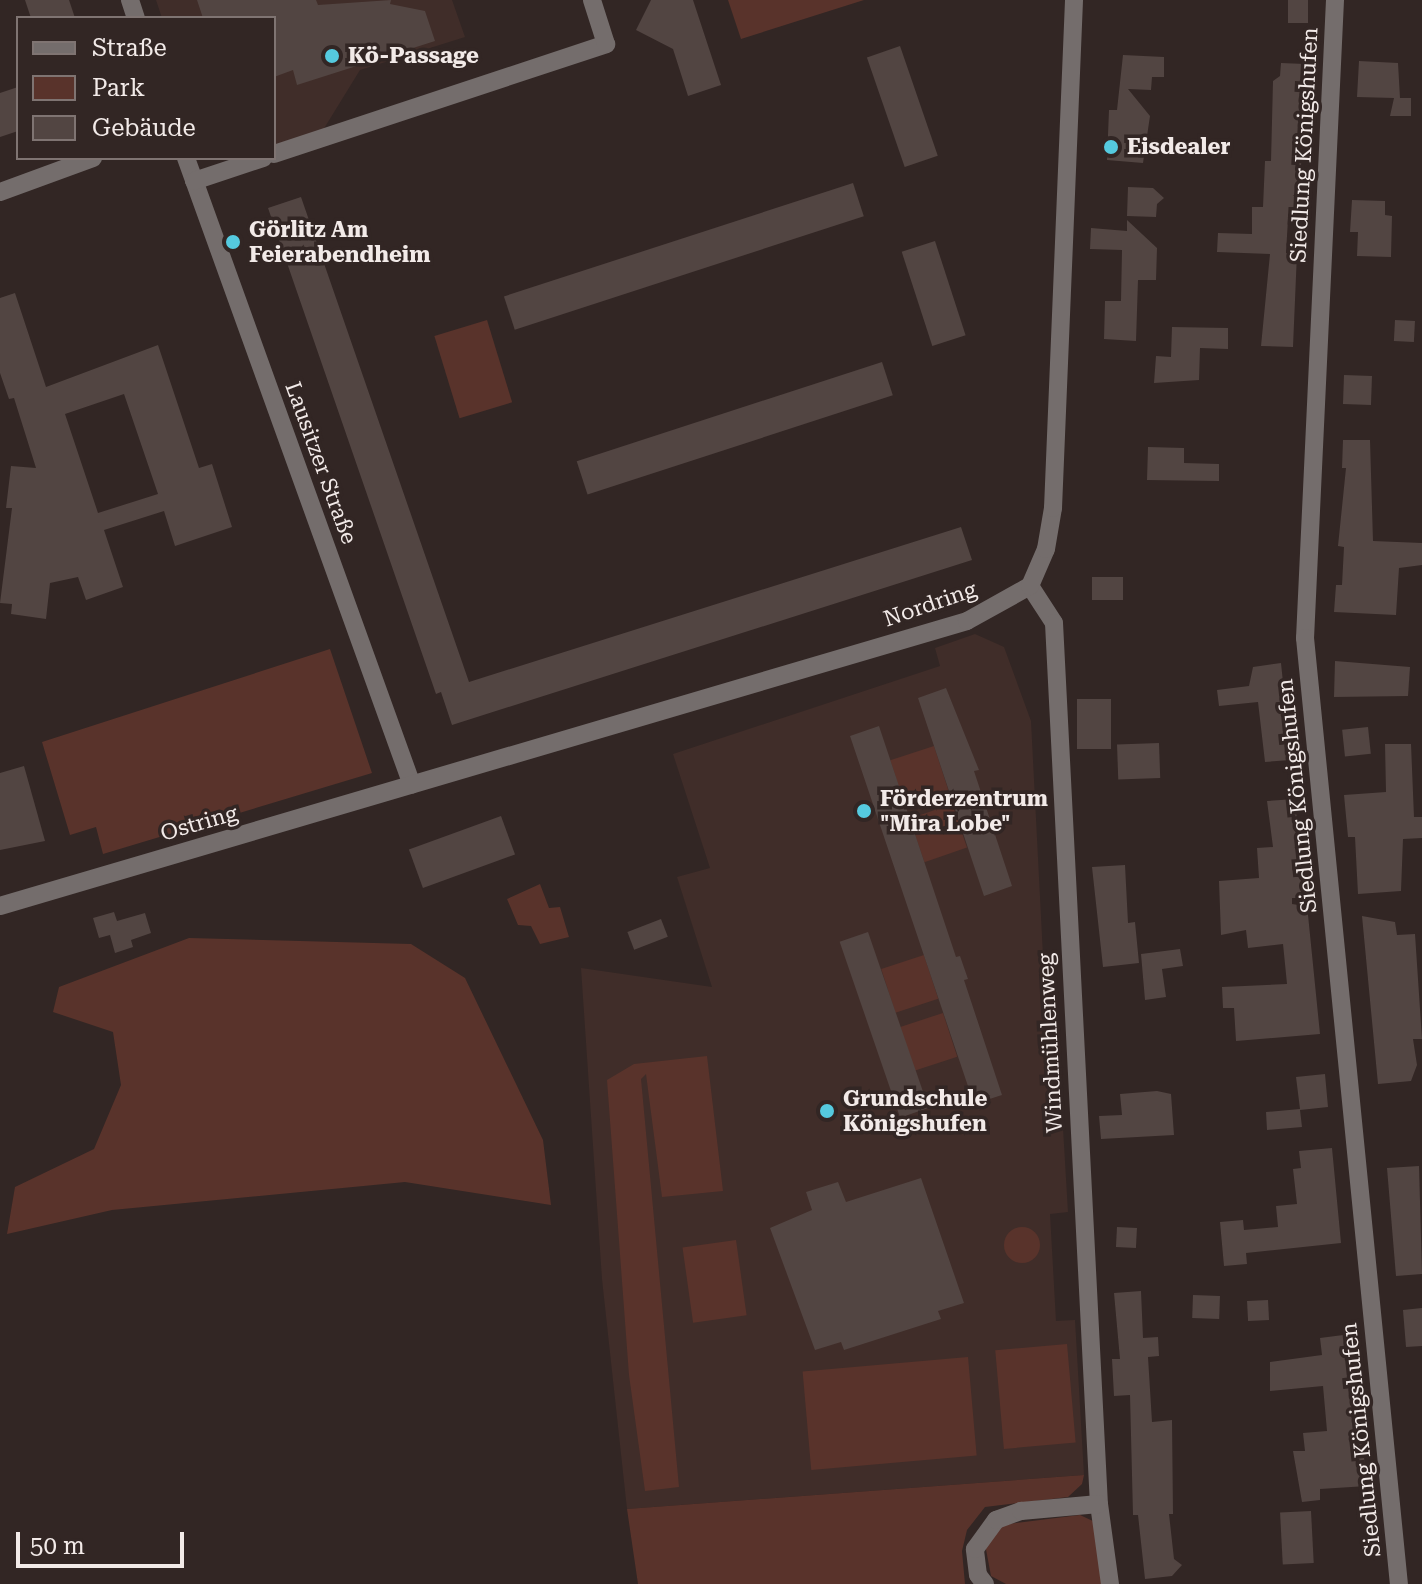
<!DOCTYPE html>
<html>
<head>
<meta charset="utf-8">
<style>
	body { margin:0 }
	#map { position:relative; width:1422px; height:1584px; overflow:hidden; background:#322624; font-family:"Roboto Serif",serif }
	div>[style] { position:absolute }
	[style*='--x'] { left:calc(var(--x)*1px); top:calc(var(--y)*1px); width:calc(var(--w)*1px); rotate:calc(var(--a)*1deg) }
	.built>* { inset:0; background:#402d29 }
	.green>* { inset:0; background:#59332b; transform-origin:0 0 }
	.round { border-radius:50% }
	.building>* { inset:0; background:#524542; transform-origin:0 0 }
	.street>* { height:18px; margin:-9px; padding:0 9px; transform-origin:9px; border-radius:9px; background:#746d6c }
	.dots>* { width:22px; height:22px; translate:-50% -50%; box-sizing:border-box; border:4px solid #322624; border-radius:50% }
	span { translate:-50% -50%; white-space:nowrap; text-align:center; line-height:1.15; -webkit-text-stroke:7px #322624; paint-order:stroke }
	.poi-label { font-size:22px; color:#f2eae8; font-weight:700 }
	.left { translate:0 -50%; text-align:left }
	.street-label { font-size:22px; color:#f2eae8 }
	.legend { position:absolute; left:16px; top:16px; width:260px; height:144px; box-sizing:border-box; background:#322624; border:2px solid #7f7472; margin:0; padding:10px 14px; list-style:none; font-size:24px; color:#f2eae8 }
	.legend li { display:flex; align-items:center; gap:16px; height:40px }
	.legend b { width:40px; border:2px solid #7f7472 }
	.scale { position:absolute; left:16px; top:1532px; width:168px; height:36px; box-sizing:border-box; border:4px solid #f2eae8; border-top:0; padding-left:10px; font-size:24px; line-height:28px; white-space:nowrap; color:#f2eae8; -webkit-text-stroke:6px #322624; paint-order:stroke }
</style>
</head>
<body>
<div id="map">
	<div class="built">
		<div style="clip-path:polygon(156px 0,452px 0,465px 37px,360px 70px,320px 135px,274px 149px,274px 18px,162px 18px)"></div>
		<div style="clip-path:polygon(975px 634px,1004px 647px,1031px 721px,1044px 975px,1056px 1010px,1068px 1212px,1050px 1214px,1056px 1321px,1075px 1320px,1084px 1475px,627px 1509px,602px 1279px,581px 968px,712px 987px,677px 877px,710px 868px,673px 754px,940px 666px,935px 648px)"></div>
	</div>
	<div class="green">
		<div style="clip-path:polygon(728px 0,864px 0,741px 39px)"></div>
		<div style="left:487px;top:320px;width:86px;height:55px;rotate:73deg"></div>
		<div style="clip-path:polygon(330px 649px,372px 773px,103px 854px,96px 827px,70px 835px,42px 742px)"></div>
		<div style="left:934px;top:746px;width:46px;height:46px;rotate:72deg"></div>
		<div style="left:952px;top:804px;width:46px;height:45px;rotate:71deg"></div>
		<div style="clip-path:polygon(540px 884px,549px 908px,560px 907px,569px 937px,540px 944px,531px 926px,518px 925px,507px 899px)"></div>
		<div style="clip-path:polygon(189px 938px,411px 944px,465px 978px,543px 1140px,551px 1205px,405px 1182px,112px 1210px,7px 1234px,15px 1187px,94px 1149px,121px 1085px,113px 1032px,53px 1012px,59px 987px)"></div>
		<div style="left:924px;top:955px;width:46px;height:45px;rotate:72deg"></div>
		<div style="left:943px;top:1013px;width:46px;height:45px;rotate:72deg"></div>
		<div style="clip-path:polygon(707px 1056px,723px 1191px,662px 1197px,646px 1074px,641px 1079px,679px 1487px,645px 1491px,629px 1375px,607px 1080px,634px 1064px)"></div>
		<div class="round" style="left:1004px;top:1227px;width:36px;height:36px"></div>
		<div style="left:736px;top:1240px;width:76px;height:54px;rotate:82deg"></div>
		<div style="left:1067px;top:1344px;width:99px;height:72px;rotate:85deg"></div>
		<div style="left:968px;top:1357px;width:99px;height:166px;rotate:85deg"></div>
		<div style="clip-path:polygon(1084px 1475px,1082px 1484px,1068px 1497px,985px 1507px,967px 1530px,962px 1551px,965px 1584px,638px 1584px,627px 1509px)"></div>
		<div style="clip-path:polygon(1080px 1515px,1095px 1522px,1103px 1584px,1006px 1584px,991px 1576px,985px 1544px,1001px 1525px)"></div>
	</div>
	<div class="building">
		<div style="clip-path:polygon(25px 0,69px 0,75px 18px,31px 18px)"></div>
		<div style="clip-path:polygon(197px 0,316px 0,318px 5px,391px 0,390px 4px,425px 11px,435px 41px,297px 85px,293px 70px,274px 77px,274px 18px,203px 18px)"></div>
		<div style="clip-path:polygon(651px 0,693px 0,721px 85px,688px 96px,673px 49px,636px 30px)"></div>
		<div style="left:1288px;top:0;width:20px;height:23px"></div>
		<div style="left:900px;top:46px;width:116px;height:35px;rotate:71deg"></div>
		<div style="clip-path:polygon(1123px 55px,1164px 57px,1164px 77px,1152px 77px,1151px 90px,1128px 89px,1150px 116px,1143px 163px,1107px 160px,1109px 110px,1117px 110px)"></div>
		<div style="clip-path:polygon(1359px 61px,1398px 63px,1400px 98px,1411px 98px,1411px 116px,1390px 116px,1394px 98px,1357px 97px)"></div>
		<div style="clip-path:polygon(1281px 63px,1305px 64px,1299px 219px,1288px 219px,1286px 253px,1297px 253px,1293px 347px,1261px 346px,1270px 254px,1217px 252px,1218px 233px,1252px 234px,1252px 207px,1263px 207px,1265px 161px,1271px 161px,1273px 81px,1280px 76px)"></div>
		<div style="clip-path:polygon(18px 87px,18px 131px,0 137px,0 93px)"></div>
		<div style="left:853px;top:183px;width:35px;height:367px;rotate:72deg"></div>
		<div style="clip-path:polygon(1128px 187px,1153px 188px,1164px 198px,1157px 204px,1156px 217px,1127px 216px)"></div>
		<div style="clip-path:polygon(301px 197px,469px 682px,961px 527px,972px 560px,452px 725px,441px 692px,436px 694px,268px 208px)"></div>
		<div style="clip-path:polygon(1352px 200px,1385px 201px,1385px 215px,1392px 216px,1391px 257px,1357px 256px,1358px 232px,1350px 232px)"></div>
		<div style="clip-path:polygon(1127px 220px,1157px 248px,1156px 280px,1138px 280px,1136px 341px,1104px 339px,1105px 301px,1121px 301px,1122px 250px,1090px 249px,1091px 228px,1127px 231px)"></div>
		<div style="left:935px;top:241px;width:99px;height:35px;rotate:72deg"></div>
		<div style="clip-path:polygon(evenodd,15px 293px,46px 387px,158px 345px,199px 468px,212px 464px,232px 527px,175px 546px,164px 511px,104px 530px,123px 587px,86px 600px,78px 577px,50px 583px,46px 619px,11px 614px,12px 604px,0 603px,12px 508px,6px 508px,11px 466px,36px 468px,14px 398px,9px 399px,0 373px,0 298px,15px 293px,124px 394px,158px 494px,98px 513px,65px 414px,124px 394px)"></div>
		<div style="left:1395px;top:320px;width:20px;height:21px;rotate:3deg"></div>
		<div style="clip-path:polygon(1172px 327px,1228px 328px,1228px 349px,1200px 348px,1199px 380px,1154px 383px,1156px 356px,1171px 357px)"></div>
		<div style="left:882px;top:362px;width:35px;height:321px;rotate:72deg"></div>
		<div style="left:1344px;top:375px;width:28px;height:29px;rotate:2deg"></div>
		<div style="clip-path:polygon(1343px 440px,1370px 440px,1373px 541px,1422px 543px,1422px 565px,1399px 568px,1396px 615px,1334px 612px,1336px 585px,1342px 585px,1344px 547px,1338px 546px,1346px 468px,1342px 468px)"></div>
		<div style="clip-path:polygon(1148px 447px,1184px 448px,1184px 463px,1219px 464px,1219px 481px,1147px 480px)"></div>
		<div style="left:1092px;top:577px;width:31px;height:23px"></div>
		<div style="clip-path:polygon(1335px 661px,1410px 667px,1408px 696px,1334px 697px)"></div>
		<div style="clip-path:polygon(1281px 663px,1291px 760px,1265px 762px,1258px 702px,1219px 706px,1217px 690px,1249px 686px,1253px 667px)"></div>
		<div style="clip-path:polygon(946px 688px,979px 770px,974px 771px,1012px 886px,984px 896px,918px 698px)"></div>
		<div style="left:1077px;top:699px;width:34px;height:50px"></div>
		<div style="clip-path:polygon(879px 726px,956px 957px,960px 956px,968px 979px,964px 980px,1002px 1095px,974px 1104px,850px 736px)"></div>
		<div style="left:1368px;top:727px;width:27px;height:26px;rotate:84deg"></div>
		<div style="left:1159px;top:743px;width:35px;height:42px;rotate:88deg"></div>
		<div style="clip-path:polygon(1385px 744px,1411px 744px,1414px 817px,1422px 817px,1422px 838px,1403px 839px,1401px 891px,1358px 894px,1355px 837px,1348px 837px,1344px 795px,1386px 792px)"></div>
		<div style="clip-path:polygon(24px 766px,45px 841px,0 850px,0 773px)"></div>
		<div style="clip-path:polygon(1295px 799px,1304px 898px,1292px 898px,1292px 904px,1305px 906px,1308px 915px,1320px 1034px,1236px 1041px,1234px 1008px,1223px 1008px,1222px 987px,1287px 984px,1283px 944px,1248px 948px,1246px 930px,1221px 935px,1219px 881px,1259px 878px,1257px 848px,1273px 847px,1267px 801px)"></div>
		<div style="left:501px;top:816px;width:41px;height:98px;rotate:70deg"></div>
		<div style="clip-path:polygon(1125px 865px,1128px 923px,1135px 922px,1139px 963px,1103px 967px,1092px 867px)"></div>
		<div style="clip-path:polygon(114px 912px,117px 921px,145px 913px,151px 933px,131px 940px,133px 947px,115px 953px,110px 935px,99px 938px,93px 918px)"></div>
		<div style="clip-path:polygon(1362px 916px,1395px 922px,1397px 935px,1415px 934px,1422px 1039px,1413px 1039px,1417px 1065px,1411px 1081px,1378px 1084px)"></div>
		<div style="left:661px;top:919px;width:19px;height:36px;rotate:69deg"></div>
		<div style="left:868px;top:932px;width:186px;height:30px;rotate:71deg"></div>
		<div style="clip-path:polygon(1180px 949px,1183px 966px,1162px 969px,1166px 997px,1145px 1000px,1141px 954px)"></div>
		<div style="clip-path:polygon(1325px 1074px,1328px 1107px,1300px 1110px,1302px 1127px,1267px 1130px,1266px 1112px,1300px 1109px,1296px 1077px)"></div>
		<div style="clip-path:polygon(1157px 1091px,1171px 1094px,1174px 1135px,1101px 1139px,1099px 1116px,1122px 1115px,1120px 1094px)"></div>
		<div style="clip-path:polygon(1332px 1148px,1341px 1243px,1246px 1253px,1247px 1264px,1224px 1266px,1220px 1222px,1243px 1220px,1244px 1230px,1278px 1227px,1276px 1206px,1297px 1204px,1293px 1169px,1301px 1168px,1299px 1151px)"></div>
		<div style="clip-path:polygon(1419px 1166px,1422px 1274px,1396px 1276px,1387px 1168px)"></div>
		<div style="clip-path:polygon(921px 1178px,964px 1303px,938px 1311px,941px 1319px,844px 1350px,841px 1342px,815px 1350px,770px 1228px,812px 1210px,806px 1192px,838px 1182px,846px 1202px)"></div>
		<div style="left:1117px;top:1227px;width:20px;height:20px;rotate:3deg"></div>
		<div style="clip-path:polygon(1141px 1291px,1143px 1338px,1158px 1337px,1159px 1356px,1148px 1357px,1152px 1422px,1172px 1420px,1173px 1514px,1169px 1514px,1174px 1559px,1182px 1565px,1172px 1576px,1145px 1579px,1138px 1515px,1133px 1515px,1130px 1395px,1114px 1396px,1112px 1359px,1120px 1359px,1114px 1293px)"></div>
		<div style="left:1193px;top:1295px;width:27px;height:23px;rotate:2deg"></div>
		<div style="left:1268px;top:1300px;width:20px;height:21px;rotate:87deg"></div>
		<div style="clip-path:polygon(1422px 1308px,1422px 1346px,1406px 1347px,1403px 1310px)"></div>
		<div style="clip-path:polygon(1351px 1334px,1367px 1486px,1320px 1489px,1320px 1500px,1302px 1502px,1293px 1451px,1305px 1451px,1303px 1433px,1327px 1431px,1323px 1386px,1270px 1391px,1270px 1362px,1322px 1355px,1320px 1338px)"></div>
		<div style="left:1311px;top:1511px;width:52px;height:31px;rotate:87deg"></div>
	</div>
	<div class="street">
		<div style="--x:130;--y:0;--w:19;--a:72"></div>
		<div style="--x:1335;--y:0;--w:639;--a:92.69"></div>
		<div style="--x:1305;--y:638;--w:951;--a:84.33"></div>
		<div style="--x:274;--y:154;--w:350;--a:-18.3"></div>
		<div style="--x:606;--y:44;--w:46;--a:-107.7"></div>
		<div style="--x:186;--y:158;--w:666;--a:70.18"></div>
		<div style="--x:194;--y:181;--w:73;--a:-18.4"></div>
		<div style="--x:0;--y:192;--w:99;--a:-20.1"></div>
		<div style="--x:1030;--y:586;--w:44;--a:57"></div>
		<div style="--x:1054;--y:623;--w:882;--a:87.08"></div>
		<div style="--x:1099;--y:1504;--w:81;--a:82.2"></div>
		<div style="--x:0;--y:906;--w:1008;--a:-16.42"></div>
		<div style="--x:967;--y:621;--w:72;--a:-29.1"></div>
		<div style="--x:1030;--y:586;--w:40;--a:-66.6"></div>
		<div style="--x:1046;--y:549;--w:42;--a:-80.3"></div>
		<div style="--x:1053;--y:508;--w:508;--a:-87.63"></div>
		<div style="--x:985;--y:1584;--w:11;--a:-128"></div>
		<div style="--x:978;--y:1575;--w:26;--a:-97"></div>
		<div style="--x:975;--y:1549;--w:36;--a:-54"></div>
		<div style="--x:996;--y:1520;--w:27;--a:-20"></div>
		<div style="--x:1021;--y:1511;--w:78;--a:-5.1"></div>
	</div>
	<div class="dots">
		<div style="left:332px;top:56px;background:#55cadf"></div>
		<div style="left:1111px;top:147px;background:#55cadf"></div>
		<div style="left:233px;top:242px;background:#55cadf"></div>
		<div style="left:864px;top:811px;background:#55cadf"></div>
		<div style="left:827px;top:1111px;background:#55cadf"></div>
	</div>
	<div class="poi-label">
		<span class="left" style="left:348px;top:56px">Kö-Passage</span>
		<span class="left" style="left:1127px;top:147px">Eisdealer</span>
		<span class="left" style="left:249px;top:242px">Görlitz Am<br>Feierabendheim</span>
		<span class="left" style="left:880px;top:811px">Förderzentrum<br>"Mira Lobe"</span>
		<span class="left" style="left:843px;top:1111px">Grundschule<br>Königshufen</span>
	</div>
	<div class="street-label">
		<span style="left:1304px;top:145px;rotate:-87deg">Siedlung Königshufen</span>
		<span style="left:321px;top:463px;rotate:70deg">Lausitzer Straße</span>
		<span style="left:930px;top:604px;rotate:-19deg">Nordring</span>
		<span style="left:1297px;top:796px;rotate:-96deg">Siedlung Königshufen</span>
		<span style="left:199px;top:823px;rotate:-16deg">Ostring</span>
		<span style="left:1050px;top:1043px;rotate:-93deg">Windmühlenweg</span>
		<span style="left:1361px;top:1440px;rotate:-96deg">Siedlung Königshufen</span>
	</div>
	<ul class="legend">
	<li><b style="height:10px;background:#746d6c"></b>Straße</li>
	<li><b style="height:22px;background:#59332b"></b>Park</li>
	<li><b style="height:22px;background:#524542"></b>Gebäude</li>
	</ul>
	<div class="scale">50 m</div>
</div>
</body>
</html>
